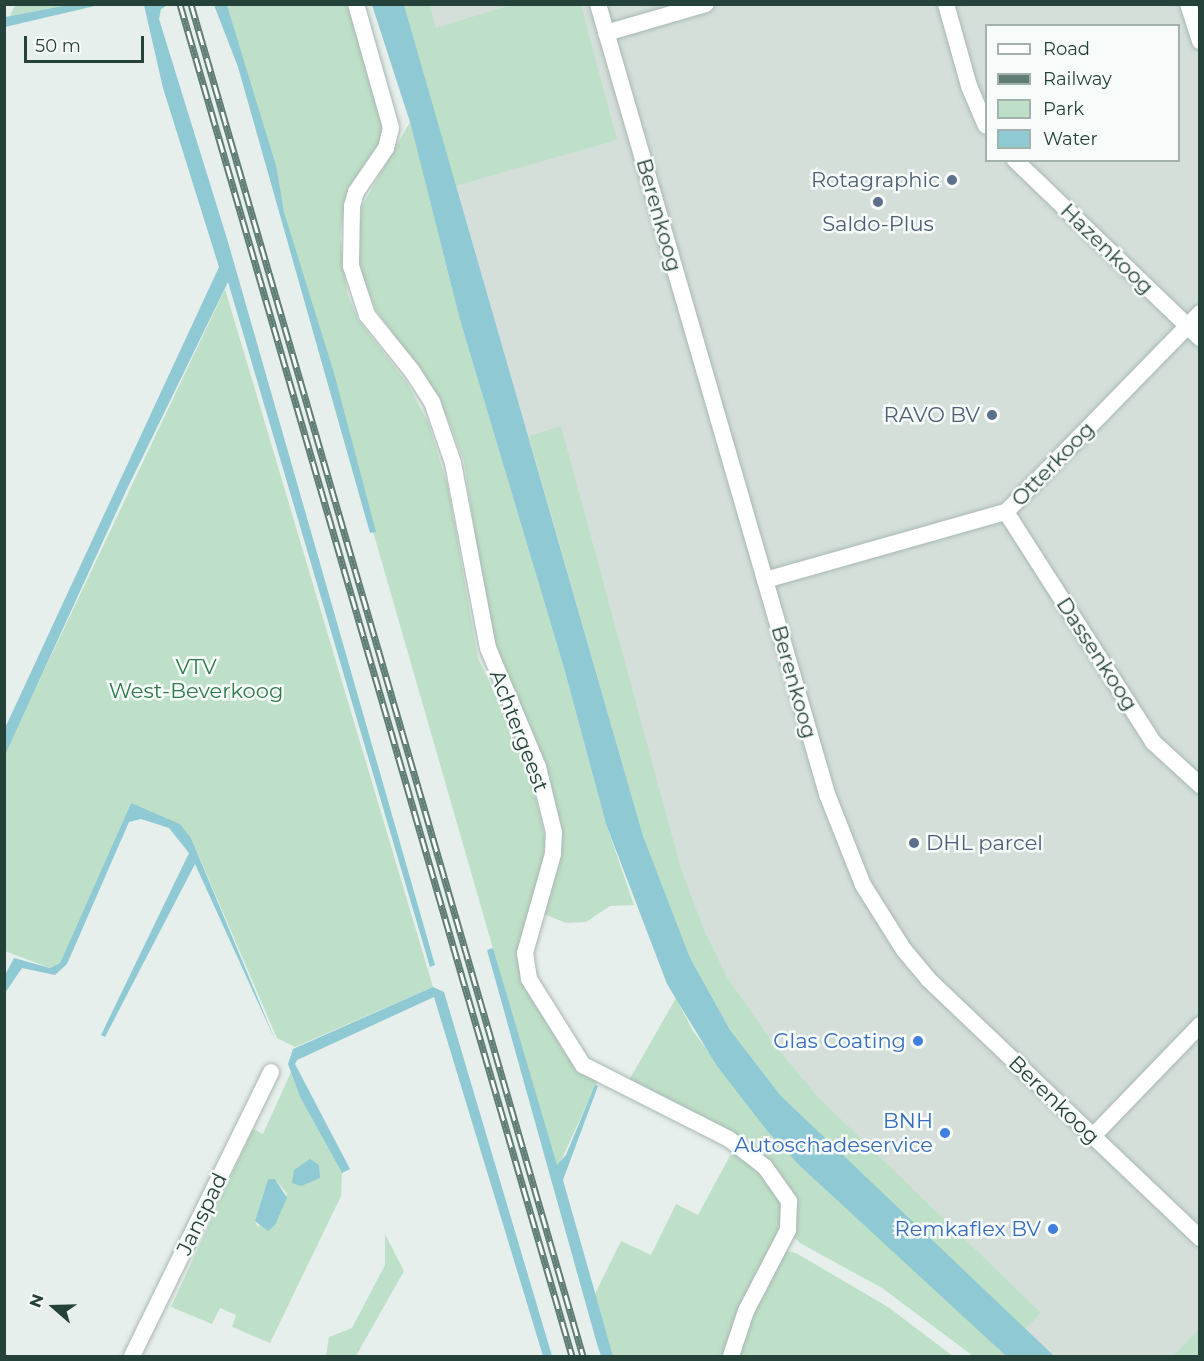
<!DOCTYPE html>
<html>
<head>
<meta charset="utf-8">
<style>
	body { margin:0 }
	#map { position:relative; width:1204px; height:1361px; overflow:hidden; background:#e6efeb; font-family:Montserrat,sans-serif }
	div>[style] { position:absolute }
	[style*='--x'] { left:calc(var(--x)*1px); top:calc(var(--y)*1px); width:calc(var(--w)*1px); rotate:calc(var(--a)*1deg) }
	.built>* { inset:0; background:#d4dfda }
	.green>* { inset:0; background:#bfe0c8 }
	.water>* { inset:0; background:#8ec9d4 }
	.roads { filter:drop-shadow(0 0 2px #a8b8b2) drop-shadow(0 0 2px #a8b8b2) }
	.street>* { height:16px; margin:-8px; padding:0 8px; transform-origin:8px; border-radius:8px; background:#fff }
	.rail>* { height:7px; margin-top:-3.5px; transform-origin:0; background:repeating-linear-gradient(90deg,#f7fbf9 0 14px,#5f7d75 0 28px); box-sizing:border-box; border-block:2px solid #5f7d75 }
	.dots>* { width:16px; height:16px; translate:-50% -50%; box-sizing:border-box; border:3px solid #f7fbf9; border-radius:50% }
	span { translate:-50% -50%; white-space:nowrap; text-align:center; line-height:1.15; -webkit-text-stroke:5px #f7fbf9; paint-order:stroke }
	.service-label { font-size:21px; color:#4e5e75 }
	.right { translate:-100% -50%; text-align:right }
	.left { translate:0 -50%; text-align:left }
	.street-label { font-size:21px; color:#24423a }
	.park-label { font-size:21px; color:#2d7a4b }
	.shop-label { font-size:21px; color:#366cbe }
	.frame { position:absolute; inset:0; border:6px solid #24423a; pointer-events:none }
	.legend { position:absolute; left:985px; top:24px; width:195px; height:138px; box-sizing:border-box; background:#f7fbf9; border:2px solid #a3b1ad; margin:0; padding:8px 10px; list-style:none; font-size:18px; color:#24423a }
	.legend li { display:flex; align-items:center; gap:12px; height:30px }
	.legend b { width:30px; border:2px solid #a3b1ad }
	.north { position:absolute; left:24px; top:1277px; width:60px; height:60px; -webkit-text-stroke:4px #f7fbf9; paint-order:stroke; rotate:290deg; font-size:16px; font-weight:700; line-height:24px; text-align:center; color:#24423a }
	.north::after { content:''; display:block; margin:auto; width:21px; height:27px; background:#24423a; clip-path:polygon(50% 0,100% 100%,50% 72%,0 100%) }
	.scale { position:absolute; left:24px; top:36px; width:120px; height:27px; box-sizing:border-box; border:3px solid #24423a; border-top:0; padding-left:8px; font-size:18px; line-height:21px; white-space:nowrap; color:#24423a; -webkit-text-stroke:4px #f7fbf9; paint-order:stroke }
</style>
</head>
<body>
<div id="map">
	<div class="built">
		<div style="clip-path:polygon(evenodd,385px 5px,1199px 5px,1199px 1356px,1030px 1356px,870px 1204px,665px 944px,385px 5px,986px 26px,1178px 26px,1178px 160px,986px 160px,986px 26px)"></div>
	</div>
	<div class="green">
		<div style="clip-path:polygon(15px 5px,15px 4px,68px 5px,10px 16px)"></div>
		<div style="clip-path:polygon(227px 5px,352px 5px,385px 111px,384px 135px,343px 216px,340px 237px,347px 293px,358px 320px,407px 383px,428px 422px,448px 487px,478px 658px,524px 757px,542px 822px,546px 849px,520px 956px,598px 1080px,559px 1165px,555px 1164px,374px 535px,278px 190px,276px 165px)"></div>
		<div style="clip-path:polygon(404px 5px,430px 5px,436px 28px,511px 5px,581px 5px,617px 140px,455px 186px)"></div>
		<div style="clip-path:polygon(410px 122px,460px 320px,564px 668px,606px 824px,634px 905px,610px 906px,586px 922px,566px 923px,544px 914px,559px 865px,554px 799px,533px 733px,505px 670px,488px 620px,464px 461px,441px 401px,376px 310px,361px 273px,357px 244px,362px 206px)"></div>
		<div style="clip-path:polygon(225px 289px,433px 987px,295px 1047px,277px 1038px,191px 838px,131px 803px,60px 963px,50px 968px,5px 951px,4px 755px)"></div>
		<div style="clip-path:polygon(561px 426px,681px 869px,704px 930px,727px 977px,772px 1042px,818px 1097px,1041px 1313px,1025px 1329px,781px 1096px,730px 1030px,690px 958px,643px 836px,529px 436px)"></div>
		<div style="clip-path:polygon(676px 998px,693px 1031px,768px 1132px,1006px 1356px,973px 1356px,882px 1288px,800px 1243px,793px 1236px,779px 1176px,628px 1082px)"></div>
		<div style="clip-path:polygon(evenodd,291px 1072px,300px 1097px,342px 1173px,341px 1196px,270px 1343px,232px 1327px,236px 1315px,220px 1308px,212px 1324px,171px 1307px,253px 1129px,263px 1134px,291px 1072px,268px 1179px,275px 1179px,287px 1194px,258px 1227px,255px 1221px,268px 1179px)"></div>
		<div style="clip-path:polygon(732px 1152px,765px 1175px,786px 1213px,726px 1356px,613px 1356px,595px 1294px,621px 1241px,651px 1255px,676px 1204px,698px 1215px)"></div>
		<div style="clip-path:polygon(385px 1234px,404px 1271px,356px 1356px,326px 1356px,329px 1337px,352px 1328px,385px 1265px)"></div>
		<div style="clip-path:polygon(786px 1251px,796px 1253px,888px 1307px,953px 1356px,735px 1356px,738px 1340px)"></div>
		<div style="clip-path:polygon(1199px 1329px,1199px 1356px,1173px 1356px)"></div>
	</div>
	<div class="water">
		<div style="clip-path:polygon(68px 5px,99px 5px,5px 27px,5px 17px)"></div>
		<div style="clip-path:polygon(144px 5px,168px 5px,161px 9px,159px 19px,228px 242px,435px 965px,430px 967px,228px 282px,126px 491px,5px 755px,5px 728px,219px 267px,163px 88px)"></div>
		<div style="clip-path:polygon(214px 5px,227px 5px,276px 165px,284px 212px,334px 373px,376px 532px,370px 533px,238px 67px)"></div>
		<div style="clip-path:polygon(372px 5px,404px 5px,643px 836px,690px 958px,730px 1030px,781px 1096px,1054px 1356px,1006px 1356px,799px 1165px,768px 1132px,717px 1066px,667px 984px,606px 824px,564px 668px,460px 320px,410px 122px)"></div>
		<div style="clip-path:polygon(131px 803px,180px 824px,191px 838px,276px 1042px,195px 864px,105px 1037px,101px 1035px,189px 853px,169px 828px,141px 819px,129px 822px,67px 964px,55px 975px,22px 968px,5px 993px,5px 975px,14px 958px,50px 968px,60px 963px)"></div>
		<div style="clip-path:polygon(493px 948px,557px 1165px,566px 1155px,595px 1085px,598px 1086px,563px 1180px,613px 1356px,601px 1356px,597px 1344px,487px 950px)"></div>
		<div style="clip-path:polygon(433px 987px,444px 992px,552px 1356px,543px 1356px,434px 997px,297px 1060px,295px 1064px,350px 1169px,342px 1173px,300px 1097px,288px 1064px,293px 1049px)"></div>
		<div style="clip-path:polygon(310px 1159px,319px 1165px,320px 1178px,301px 1186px,292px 1183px,294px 1170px)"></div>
		<div style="clip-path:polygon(268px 1179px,275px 1179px,287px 1198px,275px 1225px,268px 1231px,255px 1221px)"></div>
	</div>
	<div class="roads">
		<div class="street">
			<div style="--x:356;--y:4;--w:129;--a:74.2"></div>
			<div style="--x:391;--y:128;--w:21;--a:104"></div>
			<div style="--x:386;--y:148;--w:53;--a:124.3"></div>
			<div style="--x:356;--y:192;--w:15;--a:106"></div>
			<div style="--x:352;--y:206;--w:60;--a:91"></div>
			<div style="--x:351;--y:266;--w:52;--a:71.9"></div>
			<div style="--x:367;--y:315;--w:72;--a:51.2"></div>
			<div style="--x:412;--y:371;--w:37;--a:57"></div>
			<div style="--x:432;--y:402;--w:65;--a:71"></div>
			<div style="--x:453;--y:463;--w:188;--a:79.3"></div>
			<div style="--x:488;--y:648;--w:129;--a:67.2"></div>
			<div style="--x:538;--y:767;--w:67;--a:76.2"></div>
			<div style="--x:554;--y:832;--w:22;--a:93"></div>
			<div style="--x:553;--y:854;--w:103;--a:105.8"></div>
			<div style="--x:525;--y:953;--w:26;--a:81"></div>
			<div style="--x:529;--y:979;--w:102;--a:57.9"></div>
			<div style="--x:583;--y:1065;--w:164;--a:26.9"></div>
			<div style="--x:729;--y:1139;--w:46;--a:37.9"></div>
			<div style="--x:765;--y:1167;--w:42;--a:54.8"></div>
			<div style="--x:789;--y:1201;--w:29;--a:92"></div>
			<div style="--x:788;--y:1230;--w:91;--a:117.4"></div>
			<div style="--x:746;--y:1311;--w:47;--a:108.4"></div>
			<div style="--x:598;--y:4;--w:823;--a:73.83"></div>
			<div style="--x:827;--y:794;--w:98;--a:68.4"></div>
			<div style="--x:863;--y:885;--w:77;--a:57.8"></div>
			<div style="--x:904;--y:950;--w:38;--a:50"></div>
			<div style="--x:928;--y:979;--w:376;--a:43.6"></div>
			<div style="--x:946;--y:4;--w:85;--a:74.3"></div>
			<div style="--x:969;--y:86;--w:43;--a:67"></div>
			<div style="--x:1188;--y:4;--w:39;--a:72"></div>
			<div style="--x:606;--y:33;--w:104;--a:-16.2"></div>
			<div style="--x:1015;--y:160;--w:257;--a:43.9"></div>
			<div style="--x:1006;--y:512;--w:273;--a:57.4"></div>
			<div style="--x:1153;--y:742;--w:64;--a:42.5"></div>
			<div style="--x:765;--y:580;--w:250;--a:-15.8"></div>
			<div style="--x:1006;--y:512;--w:278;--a:-45.7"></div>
			<div style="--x:1092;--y:1137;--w:156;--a:-46"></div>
			<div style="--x:132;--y:1356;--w:316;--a:-63.9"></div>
		</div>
	</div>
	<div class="rail">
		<div style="--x:180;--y:4;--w:1408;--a:73.83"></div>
		<div style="--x:191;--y:4;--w:1408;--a:73.83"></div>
	</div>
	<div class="dots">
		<div style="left:952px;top:180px;background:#5c6f8a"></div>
		<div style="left:878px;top:202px;background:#5c6f8a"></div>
		<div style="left:992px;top:415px;background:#5c6f8a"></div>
		<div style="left:914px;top:843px;background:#5c6f8a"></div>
		<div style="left:918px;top:1041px;background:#3f7fe0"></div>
		<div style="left:945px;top:1133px;background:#3f7fe0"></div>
		<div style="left:1053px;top:1229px;background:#3f7fe0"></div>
	</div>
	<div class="service-label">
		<span class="right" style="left:940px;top:180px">Rotagraphic</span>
		<span style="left:878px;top:224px">Saldo-Plus</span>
		<span class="right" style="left:980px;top:415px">RAVO BV</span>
		<span class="left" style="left:926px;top:843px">DHL parcel</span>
	</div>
	<div class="street-label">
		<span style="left:659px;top:215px;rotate:74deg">Berenkoog</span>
		<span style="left:1107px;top:249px;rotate:44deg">Hazenkoog</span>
		<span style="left:1053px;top:464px;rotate:-46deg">Otterkoog</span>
		<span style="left:1097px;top:654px;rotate:57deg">Dassenkoog</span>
		<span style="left:794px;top:682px;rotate:74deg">Berenkoog</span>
		<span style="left:519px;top:731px;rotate:69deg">Achtergeest</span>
		<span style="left:1054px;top:1100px;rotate:44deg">Berenkoog</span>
		<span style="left:202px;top:1214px;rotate:-64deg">Janspad</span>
	</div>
	<div class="park-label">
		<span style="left:196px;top:679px">VTV<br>West-Beverkoog</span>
	</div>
	<div class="shop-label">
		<span class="right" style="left:906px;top:1041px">Glas Coating</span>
		<span class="right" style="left:933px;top:1133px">BNH<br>Autoschadeservice</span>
		<span class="right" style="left:1041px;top:1229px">Remkaflex BV</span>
	</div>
	<div class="frame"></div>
	<ul class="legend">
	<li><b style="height:8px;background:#fff"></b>Road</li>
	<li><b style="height:8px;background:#5f7d75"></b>Railway</li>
	<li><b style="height:16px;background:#bfe0c8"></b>Park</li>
	<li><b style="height:16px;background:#8ec9d4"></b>Water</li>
	</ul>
	<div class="north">N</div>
	<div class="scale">50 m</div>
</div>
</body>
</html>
